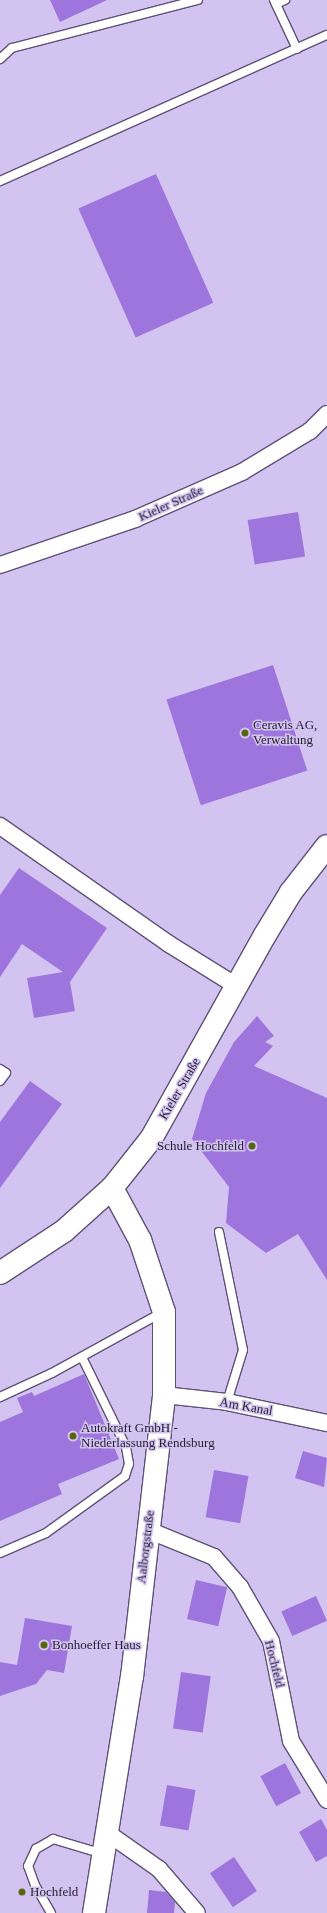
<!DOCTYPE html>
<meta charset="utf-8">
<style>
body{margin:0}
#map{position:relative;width:327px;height:1913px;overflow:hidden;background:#d3c3f1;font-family:"Times New Roman",serif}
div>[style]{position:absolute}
.building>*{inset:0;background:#9e75dc;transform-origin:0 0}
.roads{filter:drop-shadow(1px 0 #5f5178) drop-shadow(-1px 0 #5f5178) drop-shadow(0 1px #5f5178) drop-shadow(0 -1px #5f5178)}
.lane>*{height:8px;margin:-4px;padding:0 4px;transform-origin:4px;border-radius:4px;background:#fff}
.street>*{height:16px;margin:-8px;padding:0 8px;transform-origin:8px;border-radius:8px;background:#fff}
.secondary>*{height:22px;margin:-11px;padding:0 11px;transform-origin:11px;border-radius:11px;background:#fff}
.dots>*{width:11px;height:11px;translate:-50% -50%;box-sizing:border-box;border:2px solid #d3c3f1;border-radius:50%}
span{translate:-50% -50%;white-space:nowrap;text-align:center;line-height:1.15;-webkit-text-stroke:3px #d3c3f1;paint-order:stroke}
.street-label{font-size:13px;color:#272132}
.poi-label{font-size:13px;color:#272132}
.left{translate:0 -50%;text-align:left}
.right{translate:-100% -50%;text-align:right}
</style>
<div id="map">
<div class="building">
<div style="clip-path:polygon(50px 0,107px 0,60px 22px)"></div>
<div style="left:156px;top:174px;width:141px;height:85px;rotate:66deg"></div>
<div style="left:298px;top:512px;width:45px;height:51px;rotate:81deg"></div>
<div style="left:273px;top:665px;width:111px;height:112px;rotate:72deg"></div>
<div style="clip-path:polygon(19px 868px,107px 928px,70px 982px,75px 1011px,34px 1018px,27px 978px,63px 972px,22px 944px,0 977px,0 895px)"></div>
<div style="clip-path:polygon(257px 1016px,274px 1036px,265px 1042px,273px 1046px,254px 1066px,327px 1098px,327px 1280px,298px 1234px,266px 1253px,226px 1223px,229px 1187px,192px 1139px,206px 1093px,234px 1042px)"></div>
<div style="clip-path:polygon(30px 1081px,62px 1104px,0 1188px,0 1122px)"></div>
<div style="clip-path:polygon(84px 1374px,119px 1459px,58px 1484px,62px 1494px,0 1521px,0 1422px,23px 1412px,17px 1398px,32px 1392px,34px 1396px)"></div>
<div style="clip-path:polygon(303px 1451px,327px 1458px,324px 1487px,295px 1478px)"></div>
<div style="left:214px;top:1470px;width:35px;height:48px;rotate:10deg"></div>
<div style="left:196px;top:1580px;width:32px;height:40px;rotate:13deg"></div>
<div style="left:316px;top:1596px;width:27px;height:38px;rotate:66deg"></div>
<div style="clip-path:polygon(25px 1618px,72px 1626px,64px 1673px,47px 1670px,36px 1684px,0 1696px,0 1662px,17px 1665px)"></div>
<div style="left:181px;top:1672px;width:30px;height:57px;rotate:8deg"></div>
<div style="left:285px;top:1763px;width:34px;height:28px;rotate:62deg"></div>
<div style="left:167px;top:1785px;width:29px;height:41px;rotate:10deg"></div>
<div style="clip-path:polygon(321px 1819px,327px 1830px,327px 1856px,316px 1862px,299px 1832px)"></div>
<div style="left:234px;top:1857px;width:41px;height:29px;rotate:56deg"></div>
<div style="clip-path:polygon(149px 1890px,166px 1892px,175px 1902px,174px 1913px,147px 1913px)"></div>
</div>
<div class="roads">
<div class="lane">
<div style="left:274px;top:0;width:54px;rotate:64.9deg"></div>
<div style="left:276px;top:4px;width:10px;rotate:-24deg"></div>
<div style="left:0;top:59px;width:16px;rotate:-43deg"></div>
<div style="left:12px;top:48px;width:192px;rotate:-14.5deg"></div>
<div style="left:0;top:181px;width:358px;rotate:-24.1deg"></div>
<div style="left:0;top:1069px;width:7px;rotate:34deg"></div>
<div style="left:6px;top:1073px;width:10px;rotate:127deg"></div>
<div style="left:219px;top:1232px;width:120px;rotate:78.5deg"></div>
<div style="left:243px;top:1350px;width:54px;rotate:107.1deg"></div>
<div style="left:0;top:1397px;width:57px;rotate:-24.8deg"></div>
<div style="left:52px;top:1373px;width:124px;rotate:-28.8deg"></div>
<div style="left:0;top:1553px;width:50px;rotate:-23.5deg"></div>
<div style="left:46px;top:1533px;width:97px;rotate:-35.8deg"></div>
<div style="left:125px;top:1476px;width:13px;rotate:-72deg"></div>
<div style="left:129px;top:1464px;width:17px;rotate:-100deg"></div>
<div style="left:126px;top:1447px;width:100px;rotate:-116.1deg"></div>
<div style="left:51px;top:1913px;width:32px;rotate:-120deg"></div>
<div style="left:35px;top:1885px;width:20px;rotate:-110deg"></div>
<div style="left:28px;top:1866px;width:19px;rotate:-65deg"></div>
<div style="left:36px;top:1849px;width:20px;rotate:-30deg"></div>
<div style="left:53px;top:1839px;width:52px;rotate:16.7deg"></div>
</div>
<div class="street">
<div style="left:0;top:565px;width:143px;rotate:-18.8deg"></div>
<div style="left:135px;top:519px;width:117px;rotate:-23.7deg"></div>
<div style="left:242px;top:472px;width:79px;rotate:-31.1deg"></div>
<div style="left:310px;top:431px;width:24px;rotate:-45deg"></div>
<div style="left:0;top:826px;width:206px;rotate:34.9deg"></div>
<div style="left:169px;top:944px;width:81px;rotate:31.9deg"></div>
<div style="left:164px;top:1395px;width:63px;rotate:6.3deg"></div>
<div style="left:227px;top:1402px;width:102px;rotate:11.9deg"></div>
<div style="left:148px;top:1530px;width:71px;rotate:22.2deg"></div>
<div style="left:214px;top:1557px;width:40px;rotate:49deg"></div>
<div style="left:240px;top:1587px;width:62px;rotate:60.1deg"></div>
<div style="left:271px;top:1641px;width:102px;rotate:78.7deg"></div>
<div style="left:291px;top:1741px;width:69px;rotate:58.6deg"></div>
<div style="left:109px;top:1834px;width:61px;rotate:35deg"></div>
<div style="left:159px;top:1869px;width:58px;rotate:49.2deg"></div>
</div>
<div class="secondary">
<div style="left:0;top:1273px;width:77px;rotate:-33.3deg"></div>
<div style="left:64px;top:1231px;width:64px;rotate:-41.9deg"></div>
<div style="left:112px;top:1188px;width:63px;rotate:-51.5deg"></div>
<div style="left:151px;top:1139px;width:234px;rotate:-60.8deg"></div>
<div style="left:265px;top:935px;width:50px;rotate:-58.8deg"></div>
<div style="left:291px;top:892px;width:58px;rotate:-52deg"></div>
<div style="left:94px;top:1913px;width:239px;rotate:-80.9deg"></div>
<div style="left:132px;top:1677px;width:284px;rotate:-83.5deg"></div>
<div style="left:164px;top:1395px;width:83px;rotate:-90deg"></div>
<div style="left:164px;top:1312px;width:76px;rotate:-108.4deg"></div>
<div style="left:140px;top:1240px;width:59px;rotate:-118.3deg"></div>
</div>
</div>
<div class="dots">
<div style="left:245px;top:733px;background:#566710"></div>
<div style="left:252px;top:1146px;background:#566710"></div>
<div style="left:73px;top:1436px;background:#566710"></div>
<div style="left:44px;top:1645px;background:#566710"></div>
<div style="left:22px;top:1892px;background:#566710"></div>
</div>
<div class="street-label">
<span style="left:171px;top:504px;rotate:-24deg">Kieler Straße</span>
<span style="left:180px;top:1089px;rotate:-60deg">Kieler Straße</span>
<span style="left:246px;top:1407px;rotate:10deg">Am Kanal</span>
<span style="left:146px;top:1547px;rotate:-83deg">Aalborgstraße</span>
<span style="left:274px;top:1664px;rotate:76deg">Hochfeld</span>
</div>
<div class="poi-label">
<span class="left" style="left:253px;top:733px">Ceravis AG,<br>Verwaltung</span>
<span class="right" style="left:244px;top:1146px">Schule Hochfeld</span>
<span class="left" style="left:81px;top:1436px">Autokraft GmbH -<br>Niederlassung Rendsburg</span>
<span class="left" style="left:52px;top:1645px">Bonhoeffer Haus</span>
<span class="left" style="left:30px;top:1892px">Hochfeld</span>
</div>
</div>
